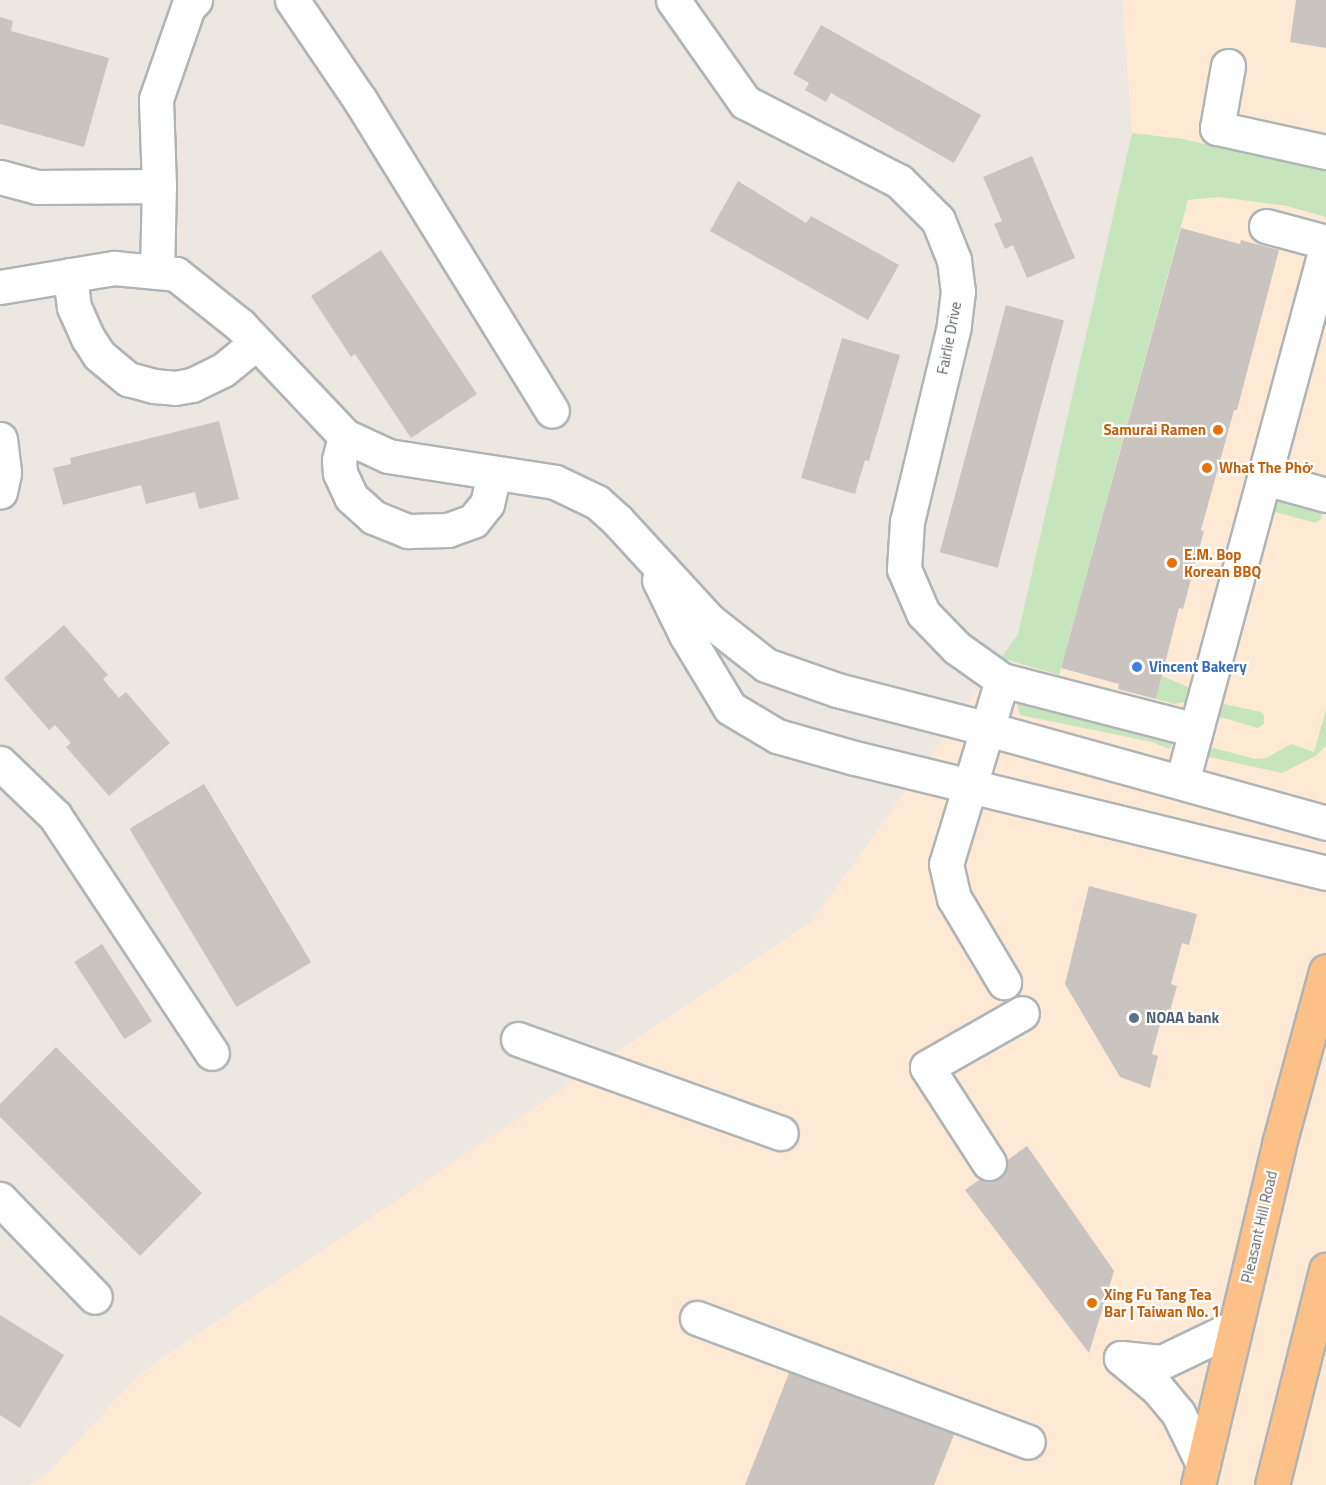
<!DOCTYPE html>
<meta charset="utf-8">
<style>
body{margin:0}
#map{position:relative;width:1326px;height:1485px;overflow:hidden;background:#ede7e1;font-family:"Titillium Web",sans-serif}
div>[style]{position:absolute}
.commercial>*{inset:0;background:#fee9d5}
.green>*{inset:0;background:#c7e5bd}
.building>*{inset:0;background:#c9c4c0;transform-origin:0 0}
.roads{filter:drop-shadow(2px 0 #afb4b7) drop-shadow(-2px 0 #afb4b7) drop-shadow(0 2px #afb4b7) drop-shadow(0 -2px #afb4b7)}
.minor>*{height:33px;margin:-16.5px;padding:0 16.5px;transform-origin:16.5px;border-radius:16.5px;background:#fff}
.highway>*{height:33px;margin:-16.5px;padding:0 16.5px;transform-origin:16.5px;border-radius:16.5px;background:#fdc188}
.dots>*{width:16px;height:16px;translate:-50% -50%;box-sizing:border-box;border:3px solid #fff;border-radius:50%}
span{translate:-50% -50%;white-space:nowrap;text-align:center;line-height:1.15;-webkit-text-stroke:4.5px #fff;paint-order:stroke}
.street-label{font-size:15px;color:#595f62}
.food-label{font-size:15px;color:#c56008;font-weight:700}
.right{translate:-100% -50%;text-align:right}
.left{translate:0 -50%;text-align:left}
.shop-label{font-size:15px;color:#366cbe;font-weight:700}
.service-label{font-size:15px;color:#4e5e75;font-weight:700}
</style>
<div id="map">
<div class="commercial">
<div style="clip-path:polygon(1122px 0,1326px 0,1326px 1485px,28px 1485px,51px 1470px,140px 1373px,813px 920px,1018px 634px,1132px 133px)"></div>
</div>
<div class="green">
<div style="clip-path:polygon(1132px 133px,1182px 139px,1326px 171px,1326px 217px,1287px 206px,1219px 197px,1188px 200px,1059px 675px,1001px 658px,1018px 634px)"></div>
<div style="clip-path:polygon(1278px 498px,1320px 510px,1322px 518px,1316px 523px,1275px 512px,1272px 509px,1274px 500px)"></div>
<div style="clip-path:polygon(1162px 676px,1188px 687px,1190px 692px,1185px 702px,1174px 704px,1156px 699px)"></div>
<div style="clip-path:polygon(1019px 701px,1172px 739px,1173px 743px,1169px 749px,1152px 742px,1020px 715px,1017px 704px)"></div>
<div style="clip-path:polygon(1220px 703px,1261px 712px,1264px 715px,1264px 724px,1258px 728px,1220px 717px,1217px 713px)"></div>
<div style="clip-path:polygon(1326px 710px,1326px 745px,1317px 755px,1282px 773px,1205px 756px,1209px 749px,1214px 748px,1255px 759px,1266px 758px,1291px 744px,1314px 752px)"></div>
</div>
<div class="building">
<div style="clip-path:polygon(1296px 0,1326px 0,1326px 48px,1290px 42px)"></div>
<div style="clip-path:polygon(0 17px,13px 21px,11px 31px,109px 58px,84px 147px,0 124px)"></div>
<div style="clip-path:polygon(821px 25px,981px 115px,954px 163px,831px 93px,826px 102px,805px 90px,809px 83px,793px 74px)"></div>
<div style="clip-path:polygon(1032px 156px,1075px 258px,1027px 278px,1013px 245px,1005px 249px,994px 224px,1002px 221px,983px 177px)"></div>
<div style="clip-path:polygon(738px 181px,806px 223px,811px 216px,899px 265px,868px 320px,710px 231px)"></div>
<div style="clip-path:polygon(1181px 228px,1240px 244px,1241px 240px,1279px 250px,1237px 410px,1234px 410px,1201px 530px,1204px 531px,1183px 609px,1179px 608px,1156px 699px,1118px 689px,1119px 684px,1061px 668px)"></div>
<div style="clip-path:polygon(381px 250px,477px 394px,411px 438px,355px 354px,351px 357px,311px 296px)"></div>
<div style="left:1006px;top:305px;width:60px;height:256px;rotate:15deg"></div>
<div style="clip-path:polygon(842px 338px,900px 355px,869px 461px,865px 460px,855px 494px,801px 478px)"></div>
<div style="clip-path:polygon(219px 421px,239px 499px,199px 509px,195px 492px,146px 504px,141px 485px,63px 505px,53px 468px,71px 464px,70px 458px)"></div>
<div style="clip-path:polygon(64px 625px,108px 675px,103px 679px,119px 698px,126px 692px,170px 743px,109px 796px,66px 747px,71px 743px,55px 725px,49px 730px,4px 678px)"></div>
<div style="left:204px;top:784px;width:208px;height:87px;rotate:59deg"></div>
<div style="clip-path:polygon(1089px 886px,1197px 914px,1189px 945px,1182px 943px,1171px 984px,1177px 986px,1169px 1014px,1163px 1013px,1152px 1054px,1158px 1056px,1150px 1088px,1120px 1077px,1065px 984px)"></div>
<div style="left:102px;top:944px;width:92px;height:33px;rotate:57deg"></div>
<div style="clip-path:polygon(56px 1047px,202px 1193px,140px 1256px,0 1117px,0 1104px)"></div>
<div style="clip-path:polygon(1027px 1146px,1114px 1271px,1089px 1353px,965px 1190px)"></div>
<div style="clip-path:polygon(0 1315px,64px 1355px,20px 1428px,0 1415px)"></div>
<div style="clip-path:polygon(791px 1368px,955px 1432px,934px 1485px,745px 1485px)"></div>
</div>
<div class="roads">
<div class="minor">
<div style="left:292px;top:0;width:121px;rotate:55.8deg"></div>
<div style="left:360px;top:100px;width:365px;rotate:58.3deg"></div>
<div style="left:673px;top:0;width:125px;rotate:54.8deg"></div>
<div style="left:745px;top:102px;width:173px;rotate:27.2deg"></div>
<div style="left:899px;top:181px;width:55px;rotate:45deg"></div>
<div style="left:938px;top:220px;width:43px;rotate:68.2deg"></div>
<div style="left:954px;top:260px;width:31px;rotate:83deg"></div>
<div style="left:958px;top:291px;width:35px;rotate:97deg"></div>
<div style="left:954px;top:326px;width:202px;rotate:103.5deg"></div>
<div style="left:907px;top:522px;width:47px;rotate:93.7deg"></div>
<div style="left:904px;top:569px;width:48px;rotate:66.6deg"></div>
<div style="left:923px;top:613px;width:49px;rotate:45.8deg"></div>
<div style="left:957px;top:648px;width:55px;rotate:35.4deg"></div>
<div style="left:1002px;top:680px;width:192px;rotate:106.9deg"></div>
<div style="left:946px;top:864px;width:35px;rotate:77deg"></div>
<div style="left:954px;top:898px;width:98px;rotate:59.2deg"></div>
<div style="left:1228px;top:66px;width:63px;rotate:100.1deg"></div>
<div style="left:1217px;top:128px;width:112px;rotate:12.4deg"></div>
<div style="left:0;top:177px;width:38px;rotate:15deg"></div>
<div style="left:37px;top:187px;width:122px;rotate:-0.5deg"></div>
<div style="left:1266px;top:226px;width:62px;rotate:14.9deg"></div>
<div style="left:157px;top:272px;width:86px;rotate:-88.7deg"></div>
<div style="left:159px;top:186px;width:87px;rotate:-92deg"></div>
<div style="left:156px;top:99px;width:97px;rotate:-70.8deg"></div>
<div style="left:188px;top:7px;width:10px;rotate:-45deg"></div>
<div style="left:70px;top:275px;width:32px;rotate:83deg"></div>
<div style="left:74px;top:307px;width:34px;rotate:66deg"></div>
<div style="left:88px;top:338px;width:20px;rotate:57deg"></div>
<div style="left:99px;top:355px;width:38px;rotate:40deg"></div>
<div style="left:128px;top:379px;width:27px;rotate:15deg"></div>
<div style="left:154px;top:386px;width:21px;rotate:5deg"></div>
<div style="left:175px;top:388px;width:17px;rotate:-10deg"></div>
<div style="left:192px;top:385px;width:34px;rotate:-26deg"></div>
<div style="left:223px;top:370px;width:43px;rotate:-39.3deg"></div>
<div style="left:0;top:287px;width:116px;rotate:-9.5deg"></div>
<div style="left:114px;top:268px;width:62px;rotate:5.5deg"></div>
<div style="left:176px;top:274px;width:82px;rotate:38.6deg"></div>
<div style="left:240px;top:325px;width:153px;rotate:46.6deg"></div>
<div style="left:345px;top:436px;width:47px;rotate:24.9deg"></div>
<div style="left:388px;top:456px;width:169px;rotate:8.8deg"></div>
<div style="left:555px;top:482px;width:47px;rotate:25.5deg"></div>
<div style="left:597px;top:502px;width:27px;rotate:42deg"></div>
<div style="left:617px;top:520px;width:137px;rotate:47.4deg"></div>
<div style="left:710px;top:621px;width:71px;rotate:38.2deg"></div>
<div style="left:766px;top:665px;width:75px;rotate:19.4deg"></div>
<div style="left:837px;top:690px;width:156px;rotate:14.5deg"></div>
<div style="left:988px;top:729px;width:351px;rotate:15.5deg"></div>
<div style="left:345px;top:436px;width:25px;rotate:104deg"></div>
<div style="left:339px;top:460px;width:13px;rotate:86deg"></div>
<div style="left:340px;top:473px;width:26px;rotate:65deg"></div>
<div style="left:351px;top:497px;width:30px;rotate:42deg"></div>
<div style="left:373px;top:517px;width:38px;rotate:22deg"></div>
<div style="left:408px;top:531px;width:40px;rotate:-1.4deg"></div>
<div style="left:448px;top:530px;width:27px;rotate:-20deg"></div>
<div style="left:473px;top:521px;width:22px;rotate:-51deg"></div>
<div style="left:487px;top:504px;width:32px;rotate:-77deg"></div>
<div style="left:0;top:439px;width:34px;rotate:83deg"></div>
<div style="left:4px;top:473px;width:19px;rotate:102deg"></div>
<div style="left:1265px;top:478px;width:63px;rotate:15.6deg"></div>
<div style="left:659px;top:580px;width:61px;rotate:63.9deg"></div>
<div style="left:686px;top:635px;width:85px;rotate:58.9deg"></div>
<div style="left:730px;top:708px;width:55px;rotate:30.8deg"></div>
<div style="left:777px;top:736px;width:81px;rotate:15.8deg"></div>
<div style="left:855px;top:758px;width:485px;rotate:13.7deg"></div>
<div style="left:1002px;top:680px;width:199px;rotate:14.5deg"></div>
<div style="left:0;top:763px;width:76px;rotate:43.9deg"></div>
<div style="left:55px;top:816px;width:284px;rotate:56.5deg"></div>
<div style="left:1182px;top:782px;width:553px;rotate:-74.91deg"></div>
<div style="left:518px;top:1039px;width:279px;rotate:19.7deg"></div>
<div style="left:989px;top:1163px;width:114px;rotate:-122.9deg"></div>
<div style="left:927px;top:1067px;width:109px;rotate:-29.6deg"></div>
<div style="left:0;top:1199px;width:136px;rotate:45.9deg"></div>
<div style="left:697px;top:1318px;width:353px;rotate:20.5deg"></div>
<div style="left:1203px;top:1464px;width:57px;rotate:-116.1deg"></div>
<div style="left:1178px;top:1413px;width:33px;rotate:-130deg"></div>
<div style="left:1157px;top:1388px;width:47px;rotate:-140.2deg"></div>
<div style="left:1121px;top:1358px;width:41px;rotate:5.6deg"></div>
<div style="left:1162px;top:1362px;width:81px;rotate:-25.6deg"></div>
</div>
<div class="highway">
<div style="left:1198px;top:1485px;width:350px;rotate:-76.6deg"></div>
<div style="left:1279px;top:1144px;width:179px;rotate:-74.8deg"></div>
<div style="left:1272px;top:1485px;width:222px;rotate:-75.9deg"></div>
</div>
</div>
<div class="dots">
<div style="left:1218px;top:430px;background:#e8710a"></div>
<div style="left:1207px;top:468px;background:#e8710a"></div>
<div style="left:1172px;top:563px;background:#e8710a"></div>
<div style="left:1137px;top:667px;background:#3f7fe0"></div>
<div style="left:1134px;top:1018px;background:#5c6f8a"></div>
<div style="left:1092px;top:1303px;background:#e8710a"></div>
</div>
<div class="street-label">
<span style="left:949px;top:338px;rotate:-79deg">Fairlie Drive</span>
<span style="left:1259px;top:1227px;rotate:-77deg">Pleasant Hill Road</span>
</div>
<div class="food-label">
<span class="right" style="left:1206px;top:430px">Samurai Ramen</span>
<span class="left" style="left:1219px;top:468px">What The Phở</span>
<span class="left" style="left:1184px;top:563px">E.M. Bop<br>Korean BBQ</span>
<span class="left" style="left:1104px;top:1303px">Xing Fu Tang Tea<br>Bar | Taiwan No. 1</span>
</div>
<div class="shop-label">
<span class="left" style="left:1149px;top:667px">Vincent Bakery</span>
</div>
<div class="service-label">
<span class="left" style="left:1146px;top:1018px">NOAA bank</span>
</div>
</div>
